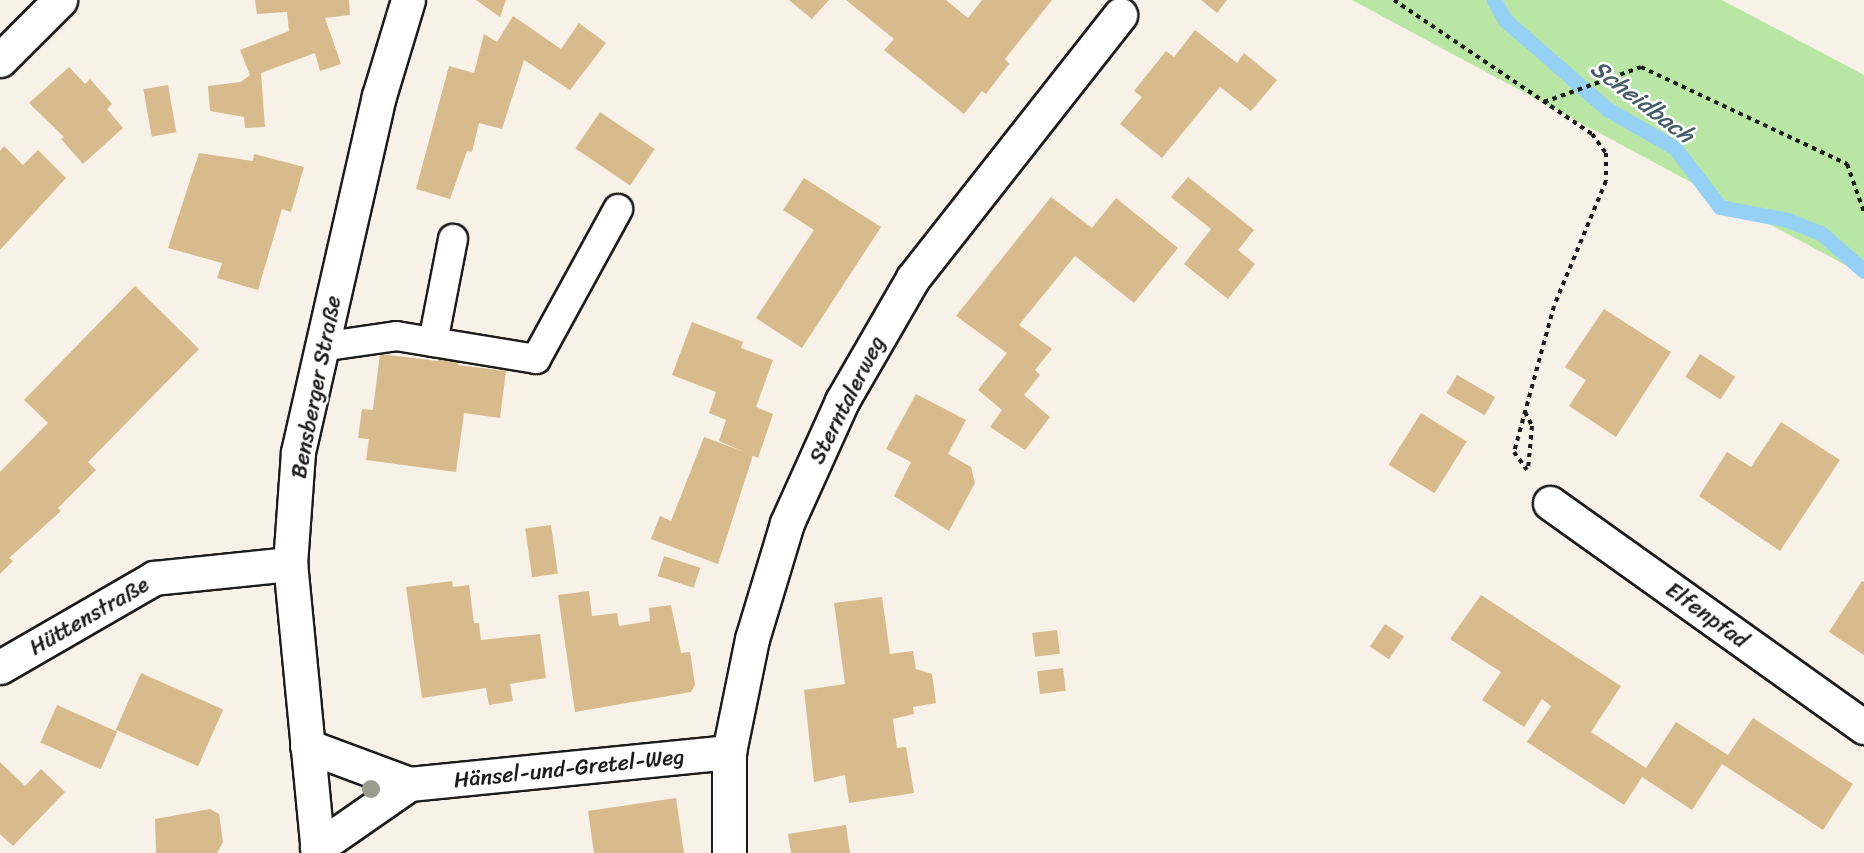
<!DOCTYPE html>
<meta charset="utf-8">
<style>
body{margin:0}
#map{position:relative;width:1864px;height:853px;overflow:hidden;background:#f7f1e8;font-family:Sriracha,sans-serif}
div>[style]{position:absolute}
.green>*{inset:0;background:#b9e6a4}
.stream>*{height:15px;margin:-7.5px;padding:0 7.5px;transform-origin:7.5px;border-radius:7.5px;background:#95d0f5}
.building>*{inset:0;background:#d7bb8c;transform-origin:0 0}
.path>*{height:4px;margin-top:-2px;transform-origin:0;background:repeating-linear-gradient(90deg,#1c1c1c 0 4.5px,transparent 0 9px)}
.roads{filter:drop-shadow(2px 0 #1c1c1c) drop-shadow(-2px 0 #1c1c1c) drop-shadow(0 2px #1c1c1c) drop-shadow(0 -2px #1c1c1c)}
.service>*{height:28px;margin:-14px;padding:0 14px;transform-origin:14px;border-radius:14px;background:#fff}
.minor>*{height:33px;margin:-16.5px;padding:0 16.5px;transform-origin:16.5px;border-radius:16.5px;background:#fff}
.secondary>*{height:33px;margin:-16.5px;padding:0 16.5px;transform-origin:16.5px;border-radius:16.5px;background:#fff}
.trees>*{width:18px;height:18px;margin:-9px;border-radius:50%;background:#989d8e}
span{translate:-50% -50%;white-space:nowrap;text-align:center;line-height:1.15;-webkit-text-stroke:5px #fff;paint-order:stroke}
.street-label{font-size:22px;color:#1c1c1c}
.water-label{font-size:24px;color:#465b68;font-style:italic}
</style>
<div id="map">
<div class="green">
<div style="clip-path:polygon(1352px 0,1722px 0,1864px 75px,1864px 275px)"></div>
</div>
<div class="stream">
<div style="left:1494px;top:0;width:23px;rotate:61deg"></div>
<div style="left:1505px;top:20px;width:135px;rotate:41.1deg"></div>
<div style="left:1607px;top:109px;width:78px;rotate:29.8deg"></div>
<div style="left:1675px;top:148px;width:74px;rotate:52.7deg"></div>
<div style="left:1720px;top:207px;width:69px;rotate:10.8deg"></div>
<div style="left:1788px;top:220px;width:35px;rotate:22deg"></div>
<div style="left:1821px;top:233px;width:57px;rotate:41.5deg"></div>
</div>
<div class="building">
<div style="clip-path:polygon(255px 0,349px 0,350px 15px,325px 18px,341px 64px,320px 71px,315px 53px,261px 73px,265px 127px,245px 128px,244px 117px,210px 111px,208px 86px,241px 82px,250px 75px,240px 50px,289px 31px,287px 12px,257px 14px)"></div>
<div style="clip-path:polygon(476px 0,506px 0,500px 17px)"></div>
<div style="clip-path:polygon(789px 0,829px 0,812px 19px)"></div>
<div style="clip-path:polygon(846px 0,946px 0,968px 18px,982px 0,1052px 0,1005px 59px,1009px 64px,986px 94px,982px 91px,964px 114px,884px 50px,894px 39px)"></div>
<div style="clip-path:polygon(1201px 0,1227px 0,1217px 13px)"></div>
<div style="clip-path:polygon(513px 16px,561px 49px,579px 23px,606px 43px,570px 90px,524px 60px,502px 129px,479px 123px,472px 152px,467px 151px,450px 199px,416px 189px,449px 66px,474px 73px,484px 34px,497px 42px)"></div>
<div style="clip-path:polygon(1195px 30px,1237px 63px,1244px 53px,1277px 80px,1251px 111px,1220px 87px,1162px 158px,1120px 124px,1142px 97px,1134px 91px,1166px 51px,1174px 57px)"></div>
<div style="clip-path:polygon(69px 67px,85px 84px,90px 79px,112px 104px,107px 109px,123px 128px,83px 164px,61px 139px,64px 137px,29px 103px)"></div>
<div style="left:168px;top:85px;width:48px;height:25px;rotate:80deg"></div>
<div style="left:600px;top:112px;width:66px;height:44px;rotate:34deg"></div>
<div style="clip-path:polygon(4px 146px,23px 165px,38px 150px,66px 178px,0 250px,0 151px)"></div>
<div style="clip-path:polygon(199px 153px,253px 161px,254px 154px,304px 167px,291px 212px,282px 209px,258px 290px,217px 278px,222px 263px,168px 248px)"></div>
<div style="clip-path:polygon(1188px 177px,1254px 230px,1238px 250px,1255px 264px,1228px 299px,1184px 264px,1211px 229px,1171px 197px)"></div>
<div style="clip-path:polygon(804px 178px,881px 227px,802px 348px,756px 318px,814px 230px,783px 210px)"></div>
<div style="clip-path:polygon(1051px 197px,1092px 228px,1116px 198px,1178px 248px,1134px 303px,1075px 256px,1019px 325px,1052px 349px,1035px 370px,1040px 375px,1024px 395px,1050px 417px,1025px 450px,990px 427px,1002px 410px,978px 390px,1007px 353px,956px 316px)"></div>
<div style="clip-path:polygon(135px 286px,199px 349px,88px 462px,96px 470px,58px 508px,61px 511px,9px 558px,13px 561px,0 574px,0 472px,48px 423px,24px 400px)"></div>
<div style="clip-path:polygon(1604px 309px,1671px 352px,1616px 437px,1569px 406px,1586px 380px,1565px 367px)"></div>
<div style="clip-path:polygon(692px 322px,743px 342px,741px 348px,773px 360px,756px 407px,773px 414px,758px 458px,719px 441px,726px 420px,709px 413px,716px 392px,672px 375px)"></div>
<div style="clip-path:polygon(438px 352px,460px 355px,458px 365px,506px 371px,500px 418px,464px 413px,456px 472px,366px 460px,369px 439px,358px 438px,362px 409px,373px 410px,380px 354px,438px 361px)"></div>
<div style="left:1700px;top:354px;width:42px;height:27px;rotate:33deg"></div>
<div style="left:1457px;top:375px;width:44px;height:21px;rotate:30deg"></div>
<div style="clip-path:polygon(916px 394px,966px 420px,948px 454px,971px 467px,975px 483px,949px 531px,894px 496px,911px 462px,886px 449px)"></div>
<div style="left:1421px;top:413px;width:54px;height:61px;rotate:32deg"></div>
<div style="clip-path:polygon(1781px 422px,1840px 460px,1780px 551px,1699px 496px,1727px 452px,1751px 467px)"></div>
<div style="clip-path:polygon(704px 437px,753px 455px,718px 564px,651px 539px,660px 516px,671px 521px)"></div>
<div style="left:551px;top:525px;width:49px;height:26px;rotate:82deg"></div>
<div style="left:664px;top:556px;width:38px;height:21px;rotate:18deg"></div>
<div style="clip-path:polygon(452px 581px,453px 587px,469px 585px,474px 623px,479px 623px,481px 640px,540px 634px,546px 678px,510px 684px,513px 701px,489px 705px,486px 688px,422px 698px,406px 587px)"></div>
<div style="clip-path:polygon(1862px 581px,1864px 582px,1864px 655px,1829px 632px)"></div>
<div style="clip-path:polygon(589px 591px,592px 616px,617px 613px,619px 626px,650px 621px,649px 608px,671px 605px,681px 653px,690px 652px,695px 685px,691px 692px,575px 712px,558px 595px)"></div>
<div style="clip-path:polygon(1481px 595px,1621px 686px,1591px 732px,1646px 768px,1676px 722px,1728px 755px,1753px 718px,1853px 784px,1823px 830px,1722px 764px,1692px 810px,1642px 777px,1624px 805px,1527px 742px,1551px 706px,1542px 699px,1524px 727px,1482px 700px,1501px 672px,1450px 639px)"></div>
<div style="clip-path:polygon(882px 597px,890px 654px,913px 651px,916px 669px,932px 674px,936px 703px,913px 707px,914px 714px,893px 719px,897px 748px,906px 747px,914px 793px,849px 803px,845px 775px,814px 782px,804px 690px,845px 684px,834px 603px)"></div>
<div style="left:1385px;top:624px;width:23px;height:27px;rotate:34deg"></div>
<div style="left:1057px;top:630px;width:24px;height:25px;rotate:83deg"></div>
<div style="left:1063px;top:668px;width:23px;height:26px;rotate:83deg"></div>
<div style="left:141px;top:673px;width:90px;height:62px;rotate:24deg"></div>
<div style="left:57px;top:705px;width:66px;height:41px;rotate:24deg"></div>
<div style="clip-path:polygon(0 762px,25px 786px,41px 769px,65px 792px,13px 846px,0 834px)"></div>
<div style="clip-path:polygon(676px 798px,684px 853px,594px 853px,588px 811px)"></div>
<div style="clip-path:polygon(210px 809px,219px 814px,223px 842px,217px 853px,156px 853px,155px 819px)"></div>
<div style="clip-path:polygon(846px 825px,850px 853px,791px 853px,788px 834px)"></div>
</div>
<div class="path">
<div style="left:1394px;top:0;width:239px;rotate:34.1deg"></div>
<div style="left:1592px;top:134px;width:24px;rotate:54deg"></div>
<div style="left:1606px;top:153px;width:28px;rotate:90deg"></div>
<div style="left:1606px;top:181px;width:135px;rotate:112.6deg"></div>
<div style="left:1554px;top:306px;width:151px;rotate:105.3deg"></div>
<div style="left:1514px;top:452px;width:22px;rotate:54deg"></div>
<div style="left:1544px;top:102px;width:103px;rotate:-19.8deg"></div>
<div style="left:1641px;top:67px;width:228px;rotate:25.2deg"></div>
<div style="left:1847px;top:164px;width:51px;rotate:70.5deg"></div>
<div style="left:1525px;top:412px;width:16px;rotate:63deg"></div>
<div style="left:1532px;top:426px;width:43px;rotate:95.3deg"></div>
</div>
<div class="roads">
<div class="service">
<div style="left:433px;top:342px;width:105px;rotate:-79deg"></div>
<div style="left:321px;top:347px;width:76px;rotate:-8.3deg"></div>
<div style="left:396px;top:336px;width:142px;rotate:9.3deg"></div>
<div style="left:536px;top:359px;width:171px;rotate:-61.3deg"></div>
</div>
<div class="minor">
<div style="left:0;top:60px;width:85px;rotate:-45deg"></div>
<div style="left:1550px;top:503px;width:386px;rotate:35.5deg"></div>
<div style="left:0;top:667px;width:178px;rotate:-30deg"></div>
<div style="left:154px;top:578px;width:137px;rotate:-5.9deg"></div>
<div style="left:307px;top:746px;width:109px;rotate:20.4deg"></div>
<div style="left:409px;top:784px;width:322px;rotate:-5.7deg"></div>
<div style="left:317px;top:848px;width:112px;rotate:-34.8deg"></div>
<div style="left:729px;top:853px;width:101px;rotate:-90deg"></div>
<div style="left:729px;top:752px;width:115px;rotate:-78.5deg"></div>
<div style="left:752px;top:639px;width:121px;rotate:-73.2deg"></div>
<div style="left:787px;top:523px;width:134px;rotate:-65.7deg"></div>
<div style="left:842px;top:401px;width:142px;rotate:-60deg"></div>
<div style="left:913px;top:278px;width:335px;rotate:-51.8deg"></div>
</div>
<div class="secondary">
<div style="left:318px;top:853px;width:290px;rotate:-95.5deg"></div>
<div style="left:290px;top:564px;width:112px;rotate:-85.9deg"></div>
<div style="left:298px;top:452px;width:365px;rotate:-77.2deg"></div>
<div style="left:379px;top:96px;width:100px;rotate:-73.2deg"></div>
</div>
</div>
<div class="trees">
<div style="left:371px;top:789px"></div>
</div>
<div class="street-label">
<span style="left:316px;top:387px;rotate:-79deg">Bensberger Straße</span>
<span style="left:847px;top:400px;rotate:-63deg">Sterntalerweg</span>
<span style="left:1707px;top:615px;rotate:36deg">Elfenpfad</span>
<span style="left:89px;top:616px;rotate:-30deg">Hüttenstraße</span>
<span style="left:569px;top:768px;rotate:-6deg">Hänsel-und-Gretel-Weg</span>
</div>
<div class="water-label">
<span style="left:1642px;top:102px;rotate:37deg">Scheidbach</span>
</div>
</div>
